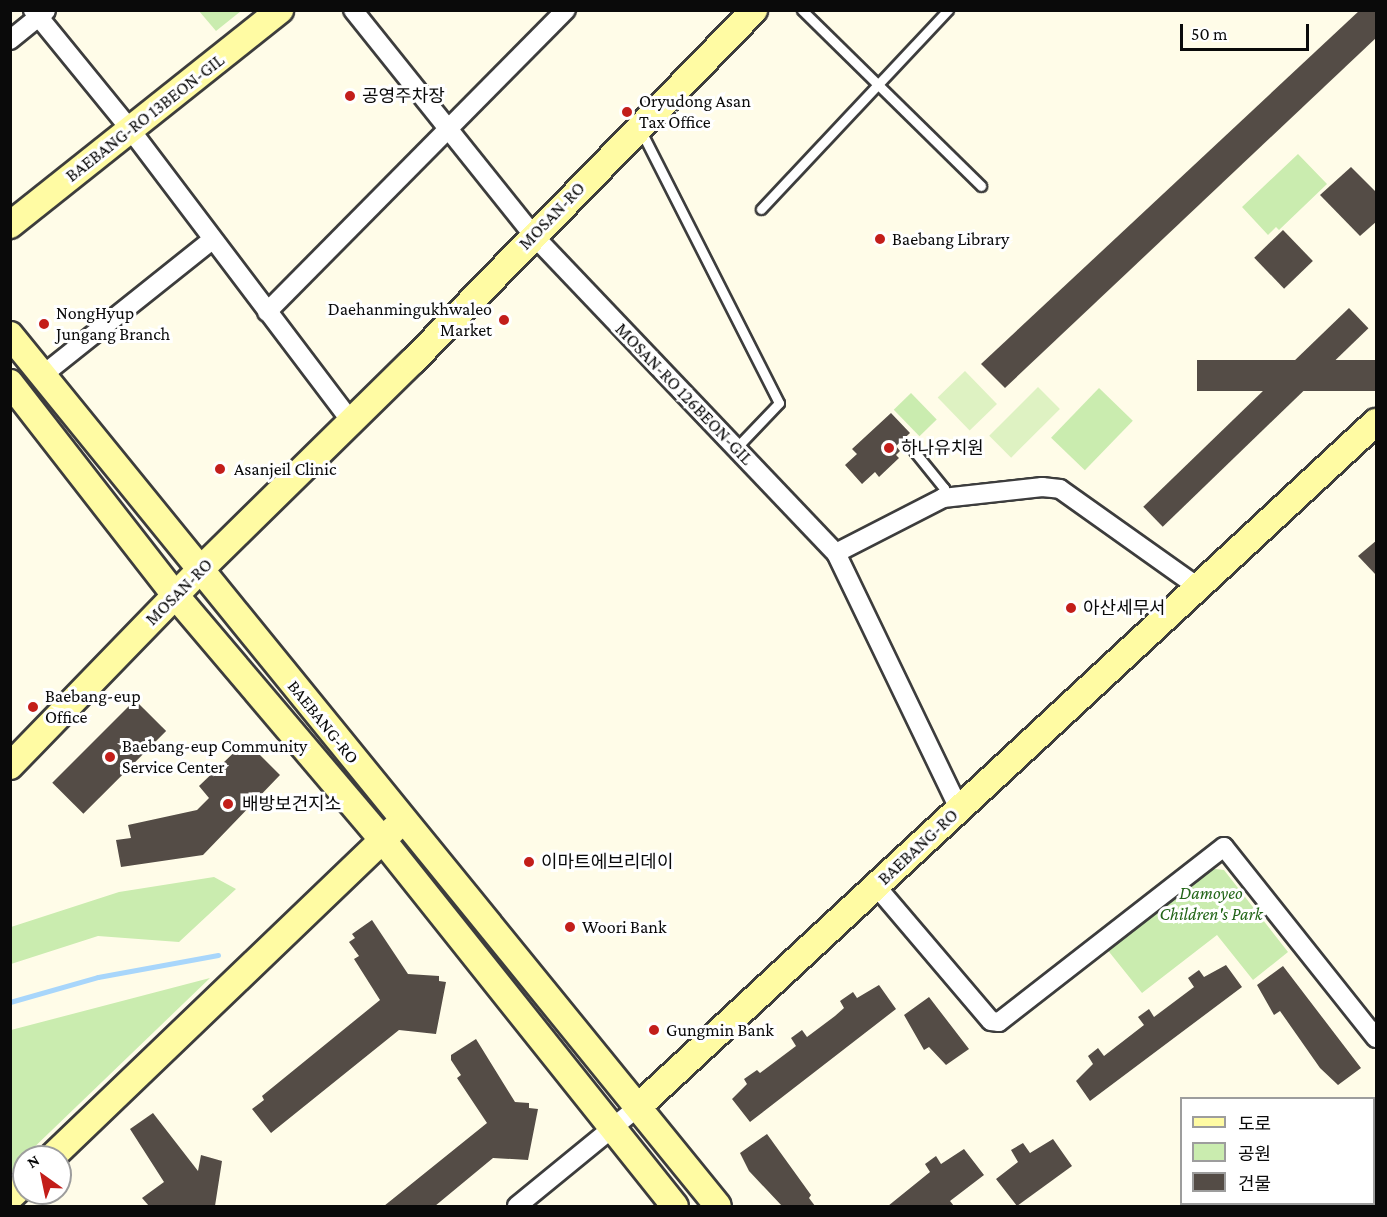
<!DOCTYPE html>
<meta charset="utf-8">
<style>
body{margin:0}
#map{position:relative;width:1387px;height:1217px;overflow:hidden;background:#fffce8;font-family:"Crimson Pro","Noto Sans KR",serif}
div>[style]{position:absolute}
.green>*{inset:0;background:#caecaf;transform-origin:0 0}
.pitch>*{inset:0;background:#def2c2;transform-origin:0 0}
.stream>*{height:5px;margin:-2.5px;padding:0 2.5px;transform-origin:2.5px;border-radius:2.5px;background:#a8d6fb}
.building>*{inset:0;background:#544c46;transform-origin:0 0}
.roads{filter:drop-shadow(2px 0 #3d3d3d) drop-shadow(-2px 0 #3d3d3d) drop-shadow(0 2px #3d3d3d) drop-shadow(0 -2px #3d3d3d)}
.lane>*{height:9px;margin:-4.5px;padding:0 4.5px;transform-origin:4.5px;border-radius:4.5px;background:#fff}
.street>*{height:18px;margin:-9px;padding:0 9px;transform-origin:9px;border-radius:9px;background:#fff}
.secondary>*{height:26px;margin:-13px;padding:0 13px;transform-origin:13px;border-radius:13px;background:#fffba3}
.dots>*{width:16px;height:16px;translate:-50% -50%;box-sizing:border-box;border:3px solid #fff;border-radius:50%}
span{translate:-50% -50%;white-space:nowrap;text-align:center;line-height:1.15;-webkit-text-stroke:6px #fff;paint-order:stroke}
.poi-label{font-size:18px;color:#0a0a0a}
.left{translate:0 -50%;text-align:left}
.right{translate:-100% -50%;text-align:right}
.street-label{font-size:18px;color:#0a0a0a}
.park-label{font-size:18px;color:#226517;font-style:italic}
.frame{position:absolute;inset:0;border:12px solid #0a0a0a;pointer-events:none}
.legend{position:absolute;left:1180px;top:1097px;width:195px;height:108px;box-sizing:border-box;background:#fff;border:2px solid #9d9d9d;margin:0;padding:8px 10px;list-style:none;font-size:18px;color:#0a0a0a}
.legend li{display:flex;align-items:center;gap:12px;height:30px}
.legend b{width:30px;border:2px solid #9d9d9d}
.north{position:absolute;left:12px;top:1145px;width:60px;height:60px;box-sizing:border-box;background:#fff;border:2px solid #9d9d9d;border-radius:50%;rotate:327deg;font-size:16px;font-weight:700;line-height:24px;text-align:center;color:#0a0a0a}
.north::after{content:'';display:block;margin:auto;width:21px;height:27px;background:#c31e1a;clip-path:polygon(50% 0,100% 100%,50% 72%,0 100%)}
.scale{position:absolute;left:1180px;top:24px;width:129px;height:27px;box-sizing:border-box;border:3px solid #0a0a0a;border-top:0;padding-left:8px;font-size:18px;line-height:21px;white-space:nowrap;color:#0a0a0a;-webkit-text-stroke:4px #fff;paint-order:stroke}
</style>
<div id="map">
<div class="green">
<div style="clip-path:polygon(199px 11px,241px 11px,216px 31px)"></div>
<div style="clip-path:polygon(1298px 154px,1327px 184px,1279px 230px,1276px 227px,1268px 235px,1242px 207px)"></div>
<div style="left:1099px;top:388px;width:47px;height:69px;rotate:44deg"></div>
<div style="left:911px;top:393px;width:37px;height:24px;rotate:46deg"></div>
<div style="clip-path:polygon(1207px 868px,1224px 870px,1288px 952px,1253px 980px,1217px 935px,1142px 993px,1106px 948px)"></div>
<div style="clip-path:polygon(214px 877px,236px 889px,179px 942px,98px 936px,11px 964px,11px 927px,119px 892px)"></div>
<div style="clip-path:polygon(210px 978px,24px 1157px,11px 1174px,11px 1030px)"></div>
</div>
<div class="pitch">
<div style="left:965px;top:371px;width:46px;height:38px;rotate:46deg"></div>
<div style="left:1038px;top:387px;width:31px;height:69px;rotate:45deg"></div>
</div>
<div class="stream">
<div style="left:10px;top:1002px;width:91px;rotate:-15.9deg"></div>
<div style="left:98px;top:977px;width:122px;rotate:-10.4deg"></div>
</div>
<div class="building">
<div style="clip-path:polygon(1360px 10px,1377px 10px,1377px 37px,1005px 388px,981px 364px)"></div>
<div style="clip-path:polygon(1351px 167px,1377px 193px,1377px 221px,1360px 236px,1320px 195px)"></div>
<div style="left:1283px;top:230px;width:43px;height:40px;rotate:46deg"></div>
<div style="left:1349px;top:308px;width:28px;height:286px;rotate:46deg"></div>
<div style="left:1377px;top:360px;width:31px;height:180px;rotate:90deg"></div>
<div style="clip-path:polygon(891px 413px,910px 433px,896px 446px,900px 451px,896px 455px,899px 458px,879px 477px,875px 472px,862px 484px,845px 465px,857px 454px,852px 449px)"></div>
<div style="clip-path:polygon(1377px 540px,1377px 576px,1358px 556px)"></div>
<div style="left:135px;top:700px;width:44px;height:117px;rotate:45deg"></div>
<div style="clip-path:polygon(246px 741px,280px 775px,203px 855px,121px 867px,116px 840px,131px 838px,128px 825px,197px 810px,209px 798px,199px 786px)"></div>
<div style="clip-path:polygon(372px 920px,408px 974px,439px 976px,439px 981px,446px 982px,436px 1034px,399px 1030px,271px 1133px,252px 1109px,264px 1100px,262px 1096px,380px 1000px,354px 959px,359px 956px,349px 942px,355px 938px,352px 934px)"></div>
<div style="clip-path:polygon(1226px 965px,1242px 987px,1090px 1101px,1076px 1081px,1093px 1064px,1088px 1056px,1098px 1048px,1104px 1056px,1144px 1025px,1138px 1017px,1149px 1009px,1154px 1017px,1194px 987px,1188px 978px,1199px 970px,1204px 977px)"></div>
<div style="clip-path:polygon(1283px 966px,1361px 1068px,1338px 1085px,1320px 1068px,1280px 1011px,1274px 1015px,1257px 985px)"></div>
<div style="clip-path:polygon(879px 985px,896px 1009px,750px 1122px,732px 1099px,747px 1084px,744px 1079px,757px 1070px,760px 1073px,796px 1046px,791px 1038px,802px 1030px,807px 1037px,835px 1016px,844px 1008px,840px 1001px,853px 992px,857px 998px)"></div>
<div style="clip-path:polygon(929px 997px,969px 1049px,946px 1065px,929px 1047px,924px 1050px,904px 1015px)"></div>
<div style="clip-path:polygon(476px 1039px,515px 1102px,529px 1103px,529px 1108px,538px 1109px,528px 1160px,493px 1158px,435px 1206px,384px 1206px,487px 1123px,457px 1078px,461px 1075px,451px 1060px,451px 1055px)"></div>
<div style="clip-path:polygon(153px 1113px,198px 1171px,201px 1155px,222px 1161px,215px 1206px,149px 1206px,142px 1198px,164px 1182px,130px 1129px)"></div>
<div style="clip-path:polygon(767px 1134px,811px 1195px,809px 1198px,815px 1206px,782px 1206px,749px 1171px,740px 1153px)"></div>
<div style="clip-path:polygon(1053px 1139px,1072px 1166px,1017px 1206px,996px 1179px,1018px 1162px,1011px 1150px,1023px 1143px,1030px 1153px)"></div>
<div style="clip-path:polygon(964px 1149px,984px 1175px,950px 1201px,954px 1206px,888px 1206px,930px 1172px,925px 1164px,936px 1156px,941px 1164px)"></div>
</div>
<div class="roads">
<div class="lane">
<div style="left:802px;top:10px;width:251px;rotate:44.5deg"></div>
<div style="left:640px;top:129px;width:307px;rotate:63.1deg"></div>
<div style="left:779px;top:403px;width:62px;rotate:133.7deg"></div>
<div style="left:761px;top:209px;width:273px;rotate:-46.8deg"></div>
<div style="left:914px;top:451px;width:48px;rotate:51deg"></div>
<div style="left:944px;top:488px;width:10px;rotate:96deg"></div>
</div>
<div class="street">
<div style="left:33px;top:10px;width:154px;rotate:50.8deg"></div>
<div style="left:130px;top:129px;width:368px;rotate:52.9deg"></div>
<div style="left:353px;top:10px;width:288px;rotate:51.3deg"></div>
<div style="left:533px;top:235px;width:439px;rotate:46.4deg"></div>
<div style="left:836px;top:553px;width:284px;rotate:64.3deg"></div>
<div style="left:10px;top:40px;width:46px;rotate:-38.9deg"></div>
<div style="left:267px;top:312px;width:425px;rotate:-45.3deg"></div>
<div style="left:44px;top:374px;width:215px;rotate:-38.6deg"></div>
<div style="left:836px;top:553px;width:120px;rotate:-27.2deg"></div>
<div style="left:943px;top:498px;width:100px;rotate:-6.3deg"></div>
<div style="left:1042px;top:487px;width:18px;rotate:6deg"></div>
<div style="left:1060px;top:489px;width:169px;rotate:35.4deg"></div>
<div style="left:876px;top:886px;width:177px;rotate:49.6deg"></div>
<div style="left:991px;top:1021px;width:8px;rotate:7deg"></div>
<div style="left:999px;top:1022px;width:285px;rotate:-37.9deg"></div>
<div style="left:1224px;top:847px;width:244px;rotate:51.5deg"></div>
<div style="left:517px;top:1206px;width:156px;rotate:-39.3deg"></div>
</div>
<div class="secondary">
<div style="left:10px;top:225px;width:345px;rotate:-38.5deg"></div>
<div style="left:10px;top:335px;width:1122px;rotate:50.89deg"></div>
<div style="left:10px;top:383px;width:269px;rotate:52.1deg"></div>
<div style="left:175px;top:595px;width:319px;rotate:49.7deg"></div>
<div style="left:381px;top:838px;width:471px;rotate:51.4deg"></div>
<div style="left:10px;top:766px;width:273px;rotate:-45.9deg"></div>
<div style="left:200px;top:570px;width:298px;rotate:-44.5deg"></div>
<div style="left:413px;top:361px;width:489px;rotate:-45.8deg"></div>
<div style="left:638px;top:1107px;width:1007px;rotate:-42.87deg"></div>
<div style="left:52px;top:1157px;width:474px;rotate:-43.8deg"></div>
<div style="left:10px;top:1197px;width:19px;rotate:-43deg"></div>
</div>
</div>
<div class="dots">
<div style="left:350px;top:96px;background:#c31e1a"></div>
<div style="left:627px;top:112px;background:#c31e1a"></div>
<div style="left:880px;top:239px;background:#c31e1a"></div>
<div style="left:504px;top:320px;background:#c31e1a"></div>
<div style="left:44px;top:324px;background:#c31e1a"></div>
<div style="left:889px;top:448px;background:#c31e1a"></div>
<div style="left:220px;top:469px;background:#c31e1a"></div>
<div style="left:1071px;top:608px;background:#c31e1a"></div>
<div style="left:33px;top:707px;background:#c31e1a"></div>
<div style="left:110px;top:757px;background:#c31e1a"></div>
<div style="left:228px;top:804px;background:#c31e1a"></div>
<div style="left:529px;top:862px;background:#c31e1a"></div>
<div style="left:570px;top:927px;background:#c31e1a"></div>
<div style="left:654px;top:1030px;background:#c31e1a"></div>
</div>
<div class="poi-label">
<span class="left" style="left:362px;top:96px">공영주차장</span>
<span class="left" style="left:639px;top:112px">Oryudong Asan<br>Tax Office</span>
<span class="left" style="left:892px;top:239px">Baebang Library</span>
<span class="right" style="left:492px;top:320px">Daehanmingukhwaleo<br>Market</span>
<span class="left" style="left:56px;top:324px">NongHyup<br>Jungang Branch</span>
<span class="left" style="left:901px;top:448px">하나유치원</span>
<span class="left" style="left:234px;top:469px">Asanjeil Clinic</span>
<span class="left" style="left:1083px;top:608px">아산세무서</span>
<span class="left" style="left:45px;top:707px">Baebang-eup<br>Office</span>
<span class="left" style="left:122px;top:757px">Baebang-eup Community<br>Service Center</span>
<span class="left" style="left:242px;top:804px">배방보건지소</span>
<span class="left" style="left:541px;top:862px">이마트에브리데이</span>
<span class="left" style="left:582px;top:927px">Woori Bank</span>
<span class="left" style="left:666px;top:1030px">Gungmin Bank</span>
</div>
<div class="street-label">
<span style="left:145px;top:118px;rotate:-38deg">BAEBANG-RO 13BEON-GIL</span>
<span style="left:552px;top:216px;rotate:-46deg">MOSAN-RO</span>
<span style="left:684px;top:394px;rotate:46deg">MOSAN-RO 126BEON-GIL</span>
<span style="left:179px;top:592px;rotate:-45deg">MOSAN-RO</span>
<span style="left:323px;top:722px;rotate:51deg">BAEBANG-RO</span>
<span style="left:918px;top:847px;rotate:-43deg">BAEBANG-RO</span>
</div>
<div class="park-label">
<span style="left:1211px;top:904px">Damoyeo<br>Children's Park</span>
</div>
<div class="frame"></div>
<ul class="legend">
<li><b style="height:8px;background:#fffba3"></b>도로</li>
<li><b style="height:16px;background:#caecaf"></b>공원</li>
<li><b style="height:16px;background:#544c46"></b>건물</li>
</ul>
<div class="north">N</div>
<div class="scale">50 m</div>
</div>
